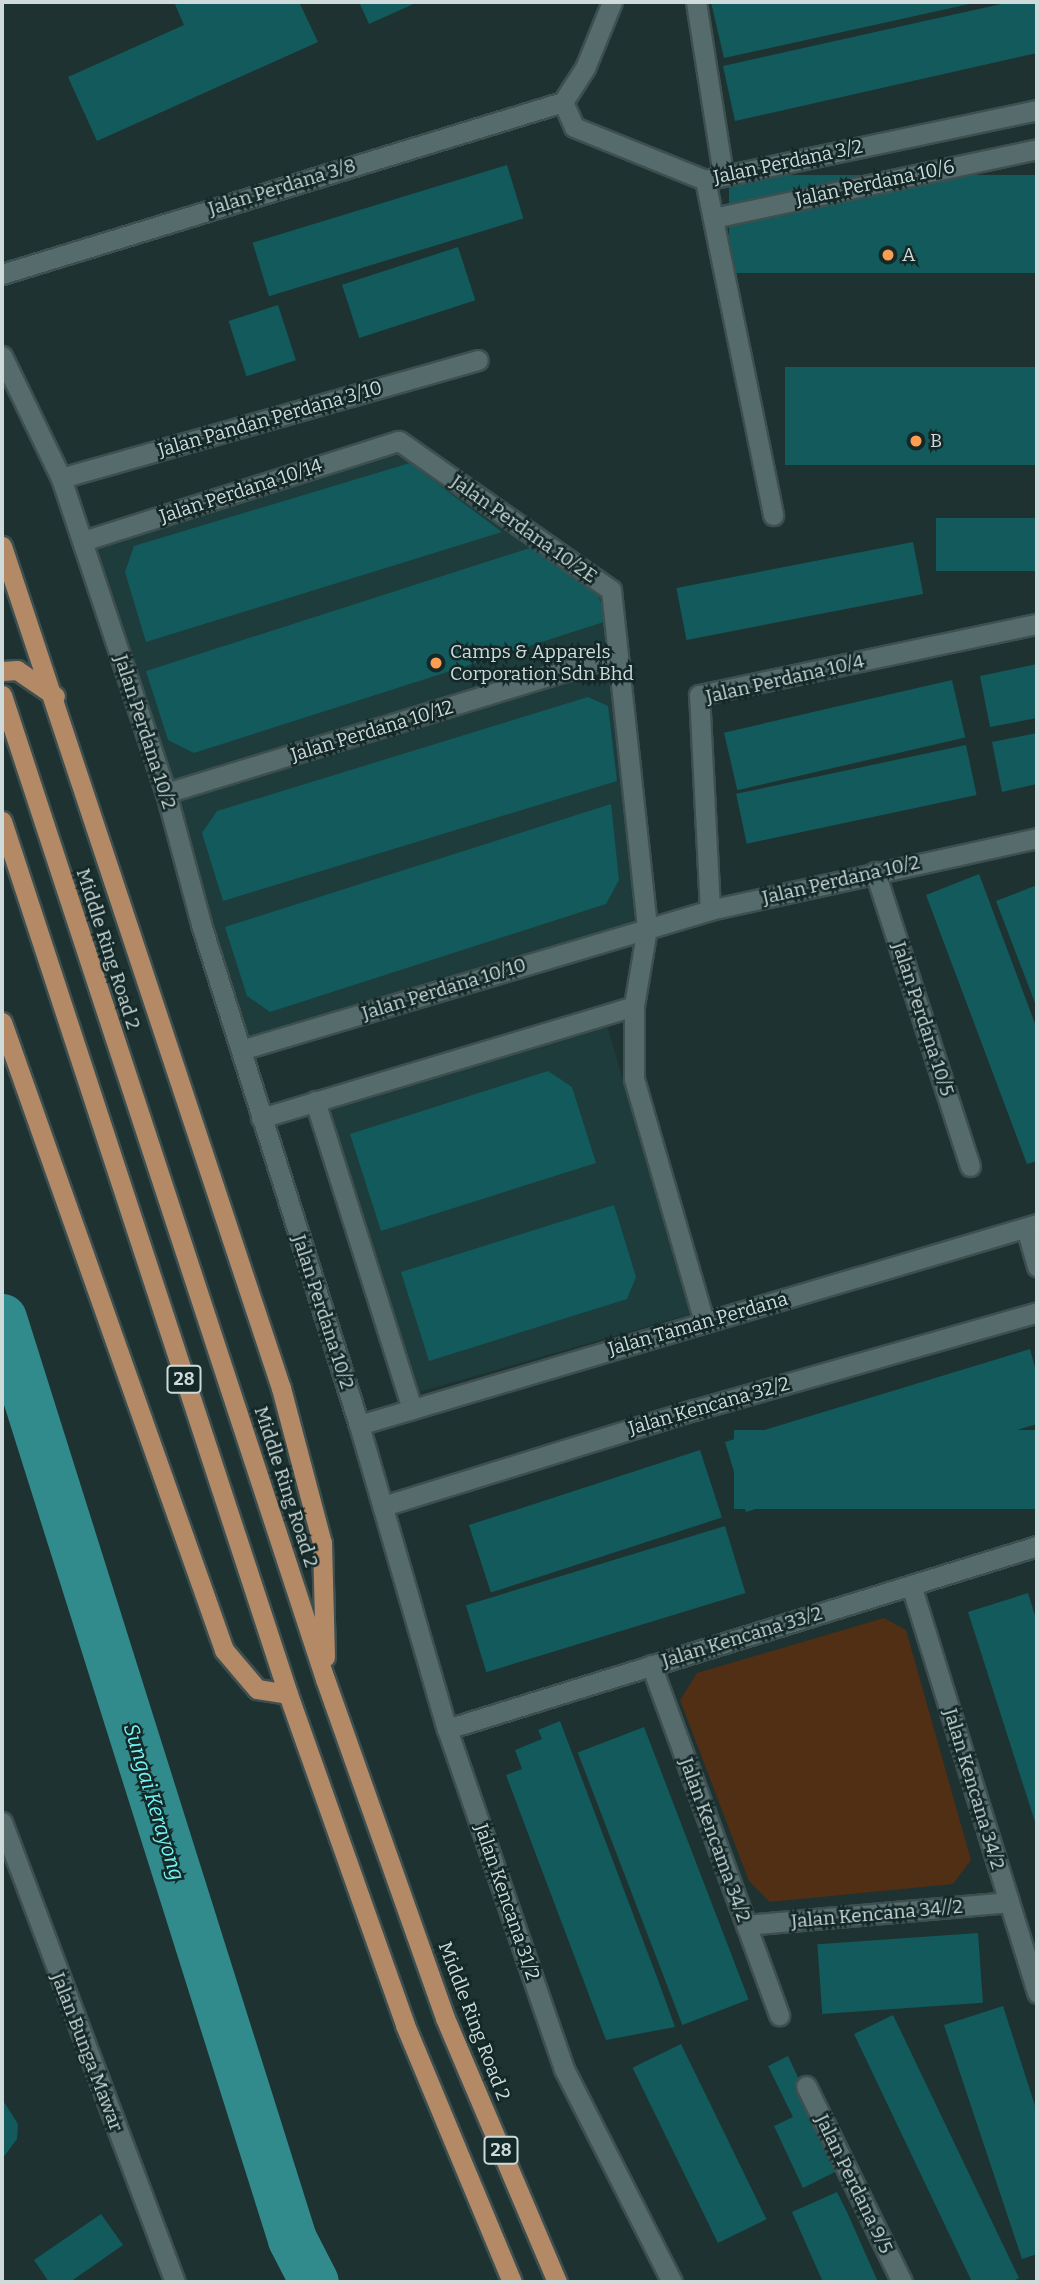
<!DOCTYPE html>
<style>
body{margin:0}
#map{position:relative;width:1039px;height:2284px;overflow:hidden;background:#1e3232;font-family:Bitter,serif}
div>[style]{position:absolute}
.built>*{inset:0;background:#1e3c3c;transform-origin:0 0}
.green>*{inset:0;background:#502f14}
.river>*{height:49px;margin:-24.5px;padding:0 24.5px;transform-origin:24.5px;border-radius:24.5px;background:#318a8c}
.building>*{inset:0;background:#125a5b;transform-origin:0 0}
.roads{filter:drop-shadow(2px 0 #3e4f50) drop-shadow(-2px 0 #3e4f50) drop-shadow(0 2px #3e4f50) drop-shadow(0 -2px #3e4f50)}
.minor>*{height:19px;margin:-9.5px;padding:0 9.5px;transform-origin:9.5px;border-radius:9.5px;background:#566b6c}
.trunk>*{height:19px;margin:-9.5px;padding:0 9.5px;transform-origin:9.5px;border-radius:9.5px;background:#b48a66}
.dots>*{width:19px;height:19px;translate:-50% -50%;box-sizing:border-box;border:4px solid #142828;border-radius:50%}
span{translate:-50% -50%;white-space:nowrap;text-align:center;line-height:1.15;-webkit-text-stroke:5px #142828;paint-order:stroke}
.shield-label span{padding:2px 5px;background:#142828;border:2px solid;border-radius:5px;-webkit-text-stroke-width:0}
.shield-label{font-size:18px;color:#cfdbdb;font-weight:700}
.street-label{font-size:19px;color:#cfdbdb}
.poi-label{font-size:19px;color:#cfdbdb}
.left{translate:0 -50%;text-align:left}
.water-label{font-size:21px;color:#76f5f7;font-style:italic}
.frame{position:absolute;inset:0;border:4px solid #cfdbdb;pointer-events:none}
</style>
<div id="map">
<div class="built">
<div style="clip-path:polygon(397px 450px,605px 596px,635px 923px,247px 1036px,96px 550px)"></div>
<div style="left:607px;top:1025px;width:301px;height:291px;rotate:74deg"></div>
</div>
<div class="green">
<div style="clip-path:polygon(884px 1618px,906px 1630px,971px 1860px,953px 1884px,770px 1902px,749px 1881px,680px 1700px,697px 1673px)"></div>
</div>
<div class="river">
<div style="left:2px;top:1318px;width:966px;rotate:72.52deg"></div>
<div style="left:292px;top:2239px;width:48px;rotate:62.9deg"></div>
</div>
<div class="building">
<div style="clip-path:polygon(174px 2px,299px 2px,318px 42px,97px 141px,68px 77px,184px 25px)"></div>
<div style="clip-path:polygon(359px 2px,418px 2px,369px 24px)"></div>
<div style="clip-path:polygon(711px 2px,974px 2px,974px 3px,724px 58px)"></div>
<div style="clip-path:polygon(1010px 2px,1037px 2px,1037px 53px,735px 121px,723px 66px)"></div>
<div style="left:507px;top:165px;width:56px;height:266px;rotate:73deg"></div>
<div style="left:1037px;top:175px;width:98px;height:308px;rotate:90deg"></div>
<div style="left:458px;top:247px;width:56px;height:122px;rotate:72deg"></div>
<div style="left:278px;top:305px;width:58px;height:52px;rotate:72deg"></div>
<div style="left:1037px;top:367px;width:98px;height:252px;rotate:90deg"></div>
<div style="clip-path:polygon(410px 463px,502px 532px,146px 642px,125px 572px,134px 546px)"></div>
<div style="left:1037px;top:518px;width:53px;height:101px;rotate:90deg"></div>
<div style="left:913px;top:542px;width:53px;height:241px;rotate:79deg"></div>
<div style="clip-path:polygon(533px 547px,595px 585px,607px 621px,194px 753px,168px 740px,146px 671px)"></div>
<div style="clip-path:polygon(1037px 664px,1037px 718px,990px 727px,980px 676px)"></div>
<div style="left:952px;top:680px;width:59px;height:234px;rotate:77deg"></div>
<div style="clip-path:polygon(588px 697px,608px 706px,617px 781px,223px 901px,202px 833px,217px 811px)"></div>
<div style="clip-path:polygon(1037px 733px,1037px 784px,1002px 792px,992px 742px)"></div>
<div style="left:966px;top:745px;width:51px;height:235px;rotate:78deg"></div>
<div style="clip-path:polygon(611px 804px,619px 880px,606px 904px,270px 1012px,247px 996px,225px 927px)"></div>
<div style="clip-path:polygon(979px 874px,1037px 1029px,1037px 1161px,1027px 1164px,926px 895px)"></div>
<div style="clip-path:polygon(1037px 885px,1037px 1008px,996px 901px)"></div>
<div style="clip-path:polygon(548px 1071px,572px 1087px,596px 1163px,381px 1231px,350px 1134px)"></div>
<div style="clip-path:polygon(614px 1205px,636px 1277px,627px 1299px,429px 1361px,401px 1272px)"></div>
<div style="clip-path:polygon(1030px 1349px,1037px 1375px,1037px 1424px,746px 1512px,725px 1442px)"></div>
<div style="left:1037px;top:1430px;width:79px;height:303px;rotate:90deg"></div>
<div style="left:700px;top:1450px;width:71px;height:243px;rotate:72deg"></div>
<div style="left:725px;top:1526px;width:70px;height:271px;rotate:73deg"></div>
<div style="clip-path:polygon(1028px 1593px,1037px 1622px,1037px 1828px,968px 1612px)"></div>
<div style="clip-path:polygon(560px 1721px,658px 1980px,675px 2027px,606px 2040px,532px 1844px,506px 1775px,522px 1769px,515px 1750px,542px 1739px,538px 1730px)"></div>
<div style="left:644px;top:1727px;width:292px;height:71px;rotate:69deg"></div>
<div style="left:978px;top:1933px;width:70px;height:161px;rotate:86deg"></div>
<div style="clip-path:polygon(1003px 2006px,1037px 2112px,1037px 2254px,1022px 2259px,944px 2025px)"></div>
<div style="clip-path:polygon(893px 2015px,1019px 2278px,1011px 2282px,972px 2282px,854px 2034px)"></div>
<div style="left:681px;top:2044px;width:195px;height:54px;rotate:64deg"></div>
<div style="clip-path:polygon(788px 2056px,841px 2169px,803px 2188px,774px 2126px,793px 2117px,768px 2066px)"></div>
<div style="clip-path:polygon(2px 2099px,18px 2124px,17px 2139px,2px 2159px)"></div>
<div style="clip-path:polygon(837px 2192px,847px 2212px,878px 2282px,823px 2282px,810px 2253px,792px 2212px)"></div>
<div style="clip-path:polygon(101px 2214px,123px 2245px,70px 2282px,49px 2282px,34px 2260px)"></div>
</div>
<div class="roads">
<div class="minor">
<div style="left:696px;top:2px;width:174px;rotate:81.1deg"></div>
<div style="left:563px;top:102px;width:27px;rotate:66deg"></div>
<div style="left:574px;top:127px;width:141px;rotate:22deg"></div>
<div style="left:705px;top:180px;width:339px;rotate:-11.9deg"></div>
<div style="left:705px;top:180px;width:342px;rotate:78.5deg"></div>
<div style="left:713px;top:218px;width:331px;rotate:-12deg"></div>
<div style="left:2px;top:274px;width:587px;rotate:-17.05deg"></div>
<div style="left:563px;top:102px;width:40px;rotate:-57.1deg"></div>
<div style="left:585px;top:68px;width:71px;rotate:-67.8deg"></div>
<div style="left:2px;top:356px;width:136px;rotate:64.2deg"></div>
<div style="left:61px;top:478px;width:332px;rotate:71.6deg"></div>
<div style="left:166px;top:793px;width:136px;rotate:75deg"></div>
<div style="left:201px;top:924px;width:525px;rotate:72.5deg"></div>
<div style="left:359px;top:1425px;width:316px;rotate:73.9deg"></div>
<div style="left:447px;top:1729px;width:360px;rotate:71deg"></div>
<div style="left:564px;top:2069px;width:239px;rotate:63.1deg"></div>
<div style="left:61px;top:478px;width:433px;rotate:-15.8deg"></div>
<div style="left:83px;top:541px;width:331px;rotate:-17.6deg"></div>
<div style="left:399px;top:441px;width:259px;rotate:35.1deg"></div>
<div style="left:611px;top:590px;width:340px;rotate:83.9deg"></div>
<div style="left:647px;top:928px;width:79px;rotate:99.5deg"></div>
<div style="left:634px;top:1006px;width:73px;rotate:90deg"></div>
<div style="left:634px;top:1079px;width:253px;rotate:73.9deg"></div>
<div style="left:166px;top:793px;width:472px;rotate:-17deg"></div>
<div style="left:875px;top:872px;width:309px;rotate:72.1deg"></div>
<div style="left:710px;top:910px;width:215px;rotate:-92.9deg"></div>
<div style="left:699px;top:695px;width:345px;rotate:-11.9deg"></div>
<div style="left:241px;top:1050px;width:489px;rotate:-16.6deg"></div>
<div style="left:710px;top:910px;width:335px;rotate:-12.4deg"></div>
<div style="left:315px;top:1101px;width:323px;rotate:72.5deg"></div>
<div style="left:261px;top:1118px;width:389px;rotate:-16.7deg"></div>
<div style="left:1026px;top:1228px;width:40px;rotate:74deg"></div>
<div style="left:359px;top:1425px;width:707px;rotate:-16.51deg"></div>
<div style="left:383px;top:1506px;width:325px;rotate:-17.2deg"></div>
<div style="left:694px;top:1410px;width:357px;rotate:-15.9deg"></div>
<div style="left:911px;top:1585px;width:427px;rotate:72.8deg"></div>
<div style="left:651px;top:1665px;width:373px;rotate:69.9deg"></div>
<div style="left:447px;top:1729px;width:618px;rotate:-17.23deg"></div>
<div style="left:2px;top:1822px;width:491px;rotate:69.4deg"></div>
<div style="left:746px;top:1925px;width:264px;rotate:-5deg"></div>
<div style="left:806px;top:2086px;width:218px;rotate:63.9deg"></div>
</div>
<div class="trunk">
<div style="left:2px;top:546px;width:887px;rotate:71.67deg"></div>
<div style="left:281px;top:1388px;width:160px;rotate:75.2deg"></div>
<div style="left:322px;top:1543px;width:114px;rotate:88.5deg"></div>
<div style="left:2px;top:671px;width:15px;rotate:-4deg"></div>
<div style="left:17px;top:670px;width:46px;rotate:34.4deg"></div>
<div style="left:2px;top:695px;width:1036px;rotate:71.83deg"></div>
<div style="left:325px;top:1679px;width:360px;rotate:70.5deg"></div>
<div style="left:445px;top:2018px;width:287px;rotate:67deg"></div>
<div style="left:2px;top:821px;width:919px;rotate:71.86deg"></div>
<div style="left:288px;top:1694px;width:351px;rotate:70.5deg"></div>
<div style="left:405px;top:2025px;width:278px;rotate:67.4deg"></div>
<div style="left:2px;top:1022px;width:666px;rotate:70.53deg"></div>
<div style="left:224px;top:1650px;width:51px;rotate:49.8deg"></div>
<div style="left:257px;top:1689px;width:31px;rotate:9deg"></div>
</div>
</div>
<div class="dots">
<div style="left:888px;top:255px;background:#fb9e51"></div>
<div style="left:916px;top:441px;background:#fb9e51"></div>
<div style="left:436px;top:663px;background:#fb9e51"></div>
</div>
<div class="shield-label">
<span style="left:184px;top:1379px">28</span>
<span style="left:501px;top:2150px">28</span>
</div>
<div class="street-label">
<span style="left:788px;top:162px;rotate:-12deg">Jalan Perdana 3/2</span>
<span style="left:875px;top:183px;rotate:-12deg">Jalan Perdana 10/6</span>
<span style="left:282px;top:187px;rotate:-17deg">Jalan Perdana 3/8</span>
<span style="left:270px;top:419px;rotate:-16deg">Jalan Pandan Perdana 3/10</span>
<span style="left:241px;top:491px;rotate:-18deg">Jalan Perdana 10/14</span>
<span style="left:524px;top:529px;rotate:35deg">Jalan Perdana 10/2E</span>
<span style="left:785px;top:679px;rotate:-13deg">Jalan Perdana 10/4</span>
<span style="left:372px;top:731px;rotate:-17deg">Jalan Perdana 10/12</span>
<span style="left:145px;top:732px;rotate:72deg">Jalan Perdana 10/2</span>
<span style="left:841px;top:880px;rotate:-13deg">Jalan Perdana 10/2</span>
<span style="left:108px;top:949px;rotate:72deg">Middle Ring Road 2</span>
<span style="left:444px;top:989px;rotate:-17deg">Jalan Perdana 10/10</span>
<span style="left:923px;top:1019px;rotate:72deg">Jalan Perdana 10/5</span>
<span style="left:323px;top:1312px;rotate:72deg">Jalan Perdana 10/2</span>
<span style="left:698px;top:1324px;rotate:-16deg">Jalan Taman Perdana</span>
<span style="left:709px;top:1406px;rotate:-16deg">Jalan Kencana 32/2</span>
<span style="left:286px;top:1487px;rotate:72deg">Middle Ring Road 2</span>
<span style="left:742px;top:1637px;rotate:-17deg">Jalan Kencana 33/2</span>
<span style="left:974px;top:1789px;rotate:73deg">Jalan Kencana 34/2</span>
<span style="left:715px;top:1840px;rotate:70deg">Jalan Kencama 34/2</span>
<span style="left:507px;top:1902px;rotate:71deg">Jalan Kencana 31/2</span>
<span style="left:877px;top:1914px;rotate:-5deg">Jalan Kencana 34//2</span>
<span style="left:474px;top:2021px;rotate:69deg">Middle Ring Road 2</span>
<span style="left:87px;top:2052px;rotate:69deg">Jalan Bunga Mawar</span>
<span style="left:854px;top:2184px;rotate:64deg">Jalan Perdana 9/5</span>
</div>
<div class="poi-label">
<span class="left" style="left:902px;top:255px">A</span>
<span class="left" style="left:930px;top:441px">B</span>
<span class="left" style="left:450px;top:663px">Camps &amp; Apparels<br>Corporation Sdn Bhd</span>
</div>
<div class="water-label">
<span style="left:154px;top:1802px;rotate:73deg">Sungai Kerayong</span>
</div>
<div class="frame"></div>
</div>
